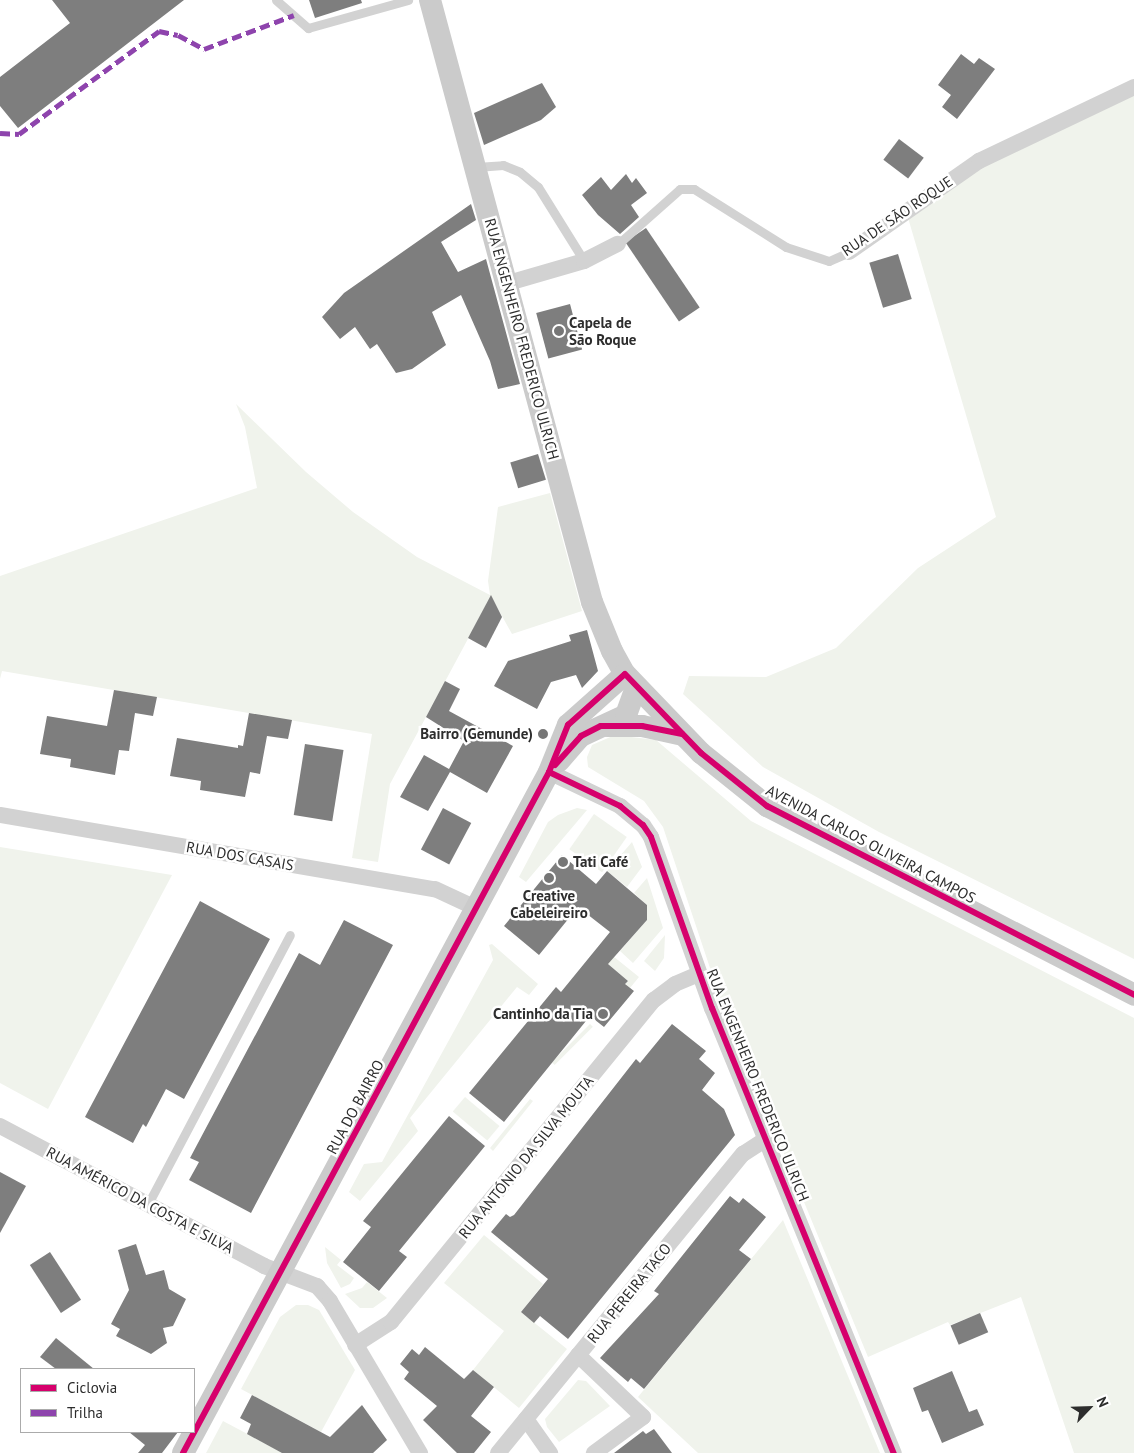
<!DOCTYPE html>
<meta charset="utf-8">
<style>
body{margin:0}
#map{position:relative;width:1134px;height:1453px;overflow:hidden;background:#fff;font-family:"PT Sans",sans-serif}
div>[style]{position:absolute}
.green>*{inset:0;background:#f0f3ec;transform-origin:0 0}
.building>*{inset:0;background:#7e7e7e;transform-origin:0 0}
.lane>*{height:9px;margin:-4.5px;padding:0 4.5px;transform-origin:4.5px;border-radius:4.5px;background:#d2d2d2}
.street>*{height:16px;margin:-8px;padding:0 8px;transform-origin:8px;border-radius:8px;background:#d2d2d2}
.secondary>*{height:22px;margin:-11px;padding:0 11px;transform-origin:11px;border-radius:11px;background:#cbcbcb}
.quiet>*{height:5px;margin-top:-2.5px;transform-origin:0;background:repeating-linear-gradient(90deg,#8e44ad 0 10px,transparent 0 15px)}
.cycleway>*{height:6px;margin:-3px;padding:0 3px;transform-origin:3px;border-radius:3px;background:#d6006c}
.dots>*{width:14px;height:14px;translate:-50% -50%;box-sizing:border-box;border:2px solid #fff;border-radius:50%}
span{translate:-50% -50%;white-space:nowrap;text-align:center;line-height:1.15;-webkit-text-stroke:5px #fff;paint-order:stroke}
.street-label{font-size:15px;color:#2d2d2d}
.poi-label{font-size:15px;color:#2d2d2d;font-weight:700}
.left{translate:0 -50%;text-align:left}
.right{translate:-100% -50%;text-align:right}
.legend{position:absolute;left:20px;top:1368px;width:175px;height:65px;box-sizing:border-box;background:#fff;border:1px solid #ababab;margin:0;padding:6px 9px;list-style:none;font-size:15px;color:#2d2d2d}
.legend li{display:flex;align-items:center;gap:10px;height:25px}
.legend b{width:25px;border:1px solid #ababab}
.north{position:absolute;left:1064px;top:1383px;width:50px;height:50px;-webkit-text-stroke:4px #fff;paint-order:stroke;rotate:66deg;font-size:14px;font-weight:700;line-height:20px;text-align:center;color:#2d2d2d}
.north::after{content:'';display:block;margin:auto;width:18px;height:22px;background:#2d2d2d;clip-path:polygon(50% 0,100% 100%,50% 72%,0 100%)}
</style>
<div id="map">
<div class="green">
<div style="clip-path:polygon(1134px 87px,1134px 959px,879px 832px,763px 767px,683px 694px,689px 676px,766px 677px,836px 648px,918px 568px,996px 517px,906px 211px,940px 186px)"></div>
<div style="clip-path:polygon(236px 404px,306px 472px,353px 512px,417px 557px,490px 595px,488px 581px,498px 507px,550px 493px,582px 611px,512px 634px,491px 596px,390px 784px,378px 862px,352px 858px,372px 734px,2px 671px,0 679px,0 576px,257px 488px,245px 427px)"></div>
<div style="clip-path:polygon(615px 735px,656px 740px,751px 821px,1134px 1018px,1134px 1453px,1074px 1453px,1021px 1297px,950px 1325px,948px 1322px,868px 1357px,721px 1001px,663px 827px,644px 801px,588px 767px,587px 757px,592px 745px)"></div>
<div style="clip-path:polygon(577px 808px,587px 810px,526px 882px,519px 877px,548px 822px,558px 815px)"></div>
<div style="left:594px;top:814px;width:40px;height:43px;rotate:35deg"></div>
<div style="clip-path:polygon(632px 842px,642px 867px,627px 887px,607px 871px)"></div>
<div style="clip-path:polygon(0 847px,172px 875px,48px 1109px,0 1083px)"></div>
<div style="clip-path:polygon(647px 878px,663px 928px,633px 963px,620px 951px,647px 920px,647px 905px,634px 893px)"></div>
<div style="clip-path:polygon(665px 935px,664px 958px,655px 971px,644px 961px)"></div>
<div style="clip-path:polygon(492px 944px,538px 984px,529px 995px,517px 987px,410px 1118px,418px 1131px,360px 1201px,349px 1192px,364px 1164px,382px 1162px,493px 960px,489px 945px)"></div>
<div style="clip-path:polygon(603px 948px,639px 977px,630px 988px,625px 984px,628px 981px,602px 959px)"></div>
<div style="left:590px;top:1024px;width:4px;height:54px;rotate:45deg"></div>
<div style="left:465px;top:1097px;width:45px;height:19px;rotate:40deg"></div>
<div style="clip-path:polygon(530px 1099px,533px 1101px,493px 1151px,490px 1148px)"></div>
<div style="clip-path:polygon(783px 1220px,880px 1453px,698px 1453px,638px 1397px)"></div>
<div style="clip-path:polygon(484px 1235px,543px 1284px,521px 1312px,567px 1349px,519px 1408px,473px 1370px,504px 1331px,444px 1283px)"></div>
<div style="clip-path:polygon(325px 1247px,341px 1260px,337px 1265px,354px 1278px,350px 1284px,341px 1288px,327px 1263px)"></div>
<div style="clip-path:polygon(367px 1282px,387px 1298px,373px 1308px,360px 1308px,345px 1294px,362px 1288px)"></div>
<div style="clip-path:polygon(296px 1305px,308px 1305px,319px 1310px,355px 1370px,321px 1432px,241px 1389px,280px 1317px)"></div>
<div style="clip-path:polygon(578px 1380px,586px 1381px,610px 1406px,559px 1442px,547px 1427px,545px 1419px)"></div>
<div style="clip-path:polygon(223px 1421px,283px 1453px,206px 1453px)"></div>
</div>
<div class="building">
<div style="clip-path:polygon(52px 0,184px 0,18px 128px,0 106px,0 77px,70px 23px)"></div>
<div style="clip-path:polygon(309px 0,361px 0,362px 3px,315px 18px)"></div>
<div style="clip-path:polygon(961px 54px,974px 64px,979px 58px,995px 69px,957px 119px,942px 107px,951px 95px,938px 85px)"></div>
<div style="clip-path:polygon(542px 83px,556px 107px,541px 120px,484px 145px,474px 113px)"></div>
<div style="left:899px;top:139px;width:31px;height:26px;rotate:37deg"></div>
<div style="clip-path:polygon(626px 174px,632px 183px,636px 178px,647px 193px,631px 205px,639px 217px,620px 234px,598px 215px,582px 195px,601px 177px,611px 190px)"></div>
<div style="clip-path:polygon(471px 204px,476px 220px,441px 242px,458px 272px,486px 259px,520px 384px,498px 389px,490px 361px,461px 295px,432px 312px,446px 345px,412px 369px,396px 373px,377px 344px,370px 349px,355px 327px,340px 339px,322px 317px,344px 293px)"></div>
<div style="left:646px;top:228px;width:96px;height:25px;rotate:56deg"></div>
<div style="left:898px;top:254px;width:47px;height:30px;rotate:73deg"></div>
<div style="left:570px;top:304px;width:47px;height:35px;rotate:75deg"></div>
<div style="left:538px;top:454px;width:27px;height:29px;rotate:73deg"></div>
<div style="clip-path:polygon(491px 595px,502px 617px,486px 648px,468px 638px)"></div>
<div style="clip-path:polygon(587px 630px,598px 671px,582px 688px,576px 675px,551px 682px,537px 709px,494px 686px,508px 661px,571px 641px,569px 635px)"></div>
<div style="clip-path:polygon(445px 681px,460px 689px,449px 711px,513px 746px,487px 793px,450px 772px,428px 811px,400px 797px,424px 755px,449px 769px,464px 741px,426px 717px)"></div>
<div style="clip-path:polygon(114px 690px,157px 697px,153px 716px,135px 713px,129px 751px,119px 750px,115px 775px,70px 767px,71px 759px,40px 754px,47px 716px,107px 726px)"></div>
<div style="clip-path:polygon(249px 713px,292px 720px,288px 739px,267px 736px,260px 774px,250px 772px,245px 797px,200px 790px,201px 781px,170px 776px,177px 738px,238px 748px,238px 745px,243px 746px)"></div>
<div style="left:305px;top:744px;width:39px;height:72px;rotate:9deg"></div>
<div style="left:443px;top:808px;width:32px;height:47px;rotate:28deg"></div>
<div style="clip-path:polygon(562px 855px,596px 884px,607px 871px,647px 905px,647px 920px,608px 964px,628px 981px,625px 984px,634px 991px,604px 1027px,590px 1016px,504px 1122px,469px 1093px,556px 987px,561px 992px,610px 932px,578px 907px,539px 955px,504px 926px)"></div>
<div style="clip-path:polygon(200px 901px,270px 939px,184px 1099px,166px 1089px,146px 1127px,143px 1124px,133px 1143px,85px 1117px)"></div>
<div style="clip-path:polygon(344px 920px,393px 945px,251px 1213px,189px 1180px,199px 1162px,190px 1158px,299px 953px,320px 965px)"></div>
<div style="clip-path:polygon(672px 1024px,706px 1051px,699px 1059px,715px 1073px,702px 1090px,724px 1109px,735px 1135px,568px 1339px,540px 1316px,534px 1323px,521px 1312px,548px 1279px,491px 1232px,506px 1214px,510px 1217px,514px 1215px,636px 1059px,640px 1063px)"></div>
<div style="clip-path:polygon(449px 1116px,485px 1146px,399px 1251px,407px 1257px,379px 1291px,343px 1262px,371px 1227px,363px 1221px)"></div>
<div style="clip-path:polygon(0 1172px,26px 1186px,0 1233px)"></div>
<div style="clip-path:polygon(730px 1196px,739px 1203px,743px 1198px,766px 1217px,739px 1250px,751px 1259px,644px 1389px,631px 1378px,628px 1382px,600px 1358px,659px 1294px,654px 1291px)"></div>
<div style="clip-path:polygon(136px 1244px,146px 1275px,164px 1270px,169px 1289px,186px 1299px,173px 1326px,163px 1328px,167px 1343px,151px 1354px,116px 1336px,120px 1329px,111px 1324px,129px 1290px,118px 1250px)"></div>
<div style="left:50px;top:1252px;width:57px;height:24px;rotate:57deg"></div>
<div style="left:980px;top:1313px;width:21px;height:32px;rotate:67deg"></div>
<div style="clip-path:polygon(56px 1338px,94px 1369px,56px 1369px,40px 1357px)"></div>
<div style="clip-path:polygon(425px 1347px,464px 1379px,473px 1370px,494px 1387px,471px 1416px,491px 1432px,474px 1453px,457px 1453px,423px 1420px,437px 1406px,404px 1379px,409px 1372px,400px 1364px,412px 1349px,419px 1355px)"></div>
<div style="clip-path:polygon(952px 1371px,969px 1412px,977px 1409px,984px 1425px,942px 1443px,928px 1410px,922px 1412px,913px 1388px)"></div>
<div style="clip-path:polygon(252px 1395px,330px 1437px,362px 1405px,387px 1440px,373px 1453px,282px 1453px,247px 1434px,251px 1424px,240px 1418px)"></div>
<div style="clip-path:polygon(654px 1429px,672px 1453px,614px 1453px,643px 1431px,646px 1434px)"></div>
<div style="clip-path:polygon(129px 1432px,178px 1432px,162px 1453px,138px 1453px,145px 1445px)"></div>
</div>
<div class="lane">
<div style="left:276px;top:0;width:43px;rotate:41.2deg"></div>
<div style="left:308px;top:28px;width:104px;rotate:-15.6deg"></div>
<div style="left:476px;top:167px;width:27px;rotate:-4deg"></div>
<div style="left:503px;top:165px;width:18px;rotate:22deg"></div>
<div style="left:520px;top:172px;width:23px;rotate:40deg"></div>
<div style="left:538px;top:187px;width:87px;rotate:58.1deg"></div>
<div style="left:618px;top:244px;width:83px;rotate:-41.6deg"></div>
<div style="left:680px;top:189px;width:14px"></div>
<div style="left:694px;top:189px;width:109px;rotate:32.2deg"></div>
<div style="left:786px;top:247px;width:45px;rotate:18deg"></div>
<div style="left:829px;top:261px;width:22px;rotate:-24deg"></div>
<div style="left:148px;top:1204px;width:304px;rotate:-62.2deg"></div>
</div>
<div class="street">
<div style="left:849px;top:252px;width:159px;rotate:-35deg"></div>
<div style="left:979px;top:161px;width:172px;rotate:-25.5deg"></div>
<div style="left:508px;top:283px;width:79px;rotate:-16.1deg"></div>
<div style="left:584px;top:261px;width:38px;rotate:-27deg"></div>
<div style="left:549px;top:772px;width:79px;rotate:25.6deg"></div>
<div style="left:620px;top:806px;width:30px;rotate:40deg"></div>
<div style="left:643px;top:825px;width:14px;rotate:56deg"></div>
<div style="left:651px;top:837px;width:182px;rotate:70.4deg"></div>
<div style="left:712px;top:1008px;width:481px;rotate:67.8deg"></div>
<div style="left:0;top:815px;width:441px;rotate:9.7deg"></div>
<div style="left:435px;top:889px;width:45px;rotate:24.9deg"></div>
<div style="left:0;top:1126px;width:299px;rotate:27.9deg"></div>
<div style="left:264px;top:1266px;width:57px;rotate:20.7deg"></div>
<div style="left:317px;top:1286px;width:20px;rotate:49deg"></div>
<div style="left:330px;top:1301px;width:177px;rotate:59.4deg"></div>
<div style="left:355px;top:1345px;width:43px;rotate:-32.6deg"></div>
<div style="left:391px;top:1322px;width:416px;rotate:-50.8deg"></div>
<div style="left:654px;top:1000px;width:26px;rotate:-37deg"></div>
<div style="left:675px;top:984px;width:26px;rotate:-23deg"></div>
<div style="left:578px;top:1355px;width:90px;rotate:43.6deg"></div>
<div style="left:643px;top:1417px;width:61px;rotate:143.7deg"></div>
<div style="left:526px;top:1419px;width:42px;rotate:54.8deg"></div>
<div style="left:498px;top:1453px;width:387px;rotate:-50.7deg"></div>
<div style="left:743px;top:1154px;width:27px;rotate:-33deg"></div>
</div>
<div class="secondary">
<div style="left:430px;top:0;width:623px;rotate:74.94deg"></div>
<div style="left:592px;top:602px;width:53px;rotate:67.8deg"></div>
<div style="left:612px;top:651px;width:26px;rotate:61deg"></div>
<div style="left:625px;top:674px;width:110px;rotate:46.1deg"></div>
<div style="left:701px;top:753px;width:85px;rotate:38.8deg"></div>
<div style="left:767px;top:806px;width:413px;rotate:27.2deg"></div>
<div style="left:607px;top:726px;width:35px"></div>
<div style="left:642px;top:726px;width:42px;rotate:12.4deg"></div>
<div style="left:559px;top:761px;width:33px;rotate:-49deg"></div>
<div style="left:581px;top:736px;width:50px;rotate:-25deg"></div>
<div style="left:626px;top:715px;width:30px;rotate:-70deg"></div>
<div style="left:183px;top:1453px;width:773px;rotate:-61.74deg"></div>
<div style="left:549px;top:772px;width:51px;rotate:-68deg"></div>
<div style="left:568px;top:725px;width:76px;rotate:-41.8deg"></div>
</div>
<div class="quiet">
<div style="left:0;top:133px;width:19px;rotate:3deg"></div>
<div style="left:19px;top:134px;width:174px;rotate:-36.3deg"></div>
<div style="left:159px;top:31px;width:19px;rotate:12deg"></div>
<div style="left:178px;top:35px;width:30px;rotate:28deg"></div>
<div style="left:204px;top:49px;width:96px;rotate:-20.7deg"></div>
</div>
<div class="cycleway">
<div style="left:555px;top:765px;width:39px;rotate:-48deg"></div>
<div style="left:581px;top:736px;width:22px;rotate:-27deg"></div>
<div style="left:601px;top:726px;width:41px"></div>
<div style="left:642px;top:726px;width:41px;rotate:11.3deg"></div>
<div style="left:549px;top:772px;width:79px;rotate:25.6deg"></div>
<div style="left:620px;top:806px;width:30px;rotate:40deg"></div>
<div style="left:643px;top:825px;width:14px;rotate:56deg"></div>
<div style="left:651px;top:837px;width:182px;rotate:70.4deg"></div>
<div style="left:712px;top:1008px;width:481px;rotate:67.8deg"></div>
<div style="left:183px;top:1453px;width:773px;rotate:-61.74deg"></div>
<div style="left:549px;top:772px;width:51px;rotate:-68deg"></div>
<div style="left:568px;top:725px;width:76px;rotate:-41.8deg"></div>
<div style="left:625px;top:674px;width:110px;rotate:46.1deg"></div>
<div style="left:701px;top:753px;width:85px;rotate:38.8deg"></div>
<div style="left:767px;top:806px;width:413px;rotate:27.2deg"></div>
</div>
<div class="dots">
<div style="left:559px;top:331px;background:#767676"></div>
<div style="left:543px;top:734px;background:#767676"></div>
<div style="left:563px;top:862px;background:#767676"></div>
<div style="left:549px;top:878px;background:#767676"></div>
<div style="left:603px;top:1014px;background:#767676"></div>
</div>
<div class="street-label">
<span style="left:897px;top:216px;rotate:-34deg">RUA DE SÃO ROQUE</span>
<span style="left:522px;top:339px;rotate:75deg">RUA ENGENHEIRO FREDERICO ULRICH</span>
<span style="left:871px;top:844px;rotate:28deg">AVENIDA CARLOS OLIVEIRA CAMPOS</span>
<span style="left:240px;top:856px;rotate:10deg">RUA DOS CASAIS</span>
<span style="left:758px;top:1085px;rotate:68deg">RUA ENGENHEIRO FREDERICO ULRICH</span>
<span style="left:355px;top:1107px;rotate:-62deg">RUA DO BAIRRO</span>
<span style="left:526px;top:1157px;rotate:-51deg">RUA ANTÓNIO DA SILVA MOUTA</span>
<span style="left:140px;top:1200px;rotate:28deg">RUA AMÉRICO DA COSTA E SILVA</span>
<span style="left:629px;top:1293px;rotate:-51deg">RUA PEREIRA TACO</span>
</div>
<div class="poi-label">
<span class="left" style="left:569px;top:331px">Capela de<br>São Roque</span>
<span class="right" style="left:533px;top:734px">Bairro (Gemunde)</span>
<span class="left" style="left:573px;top:862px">Tati Café</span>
<span style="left:549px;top:904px">Creative<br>Cabeleireiro</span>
<span class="right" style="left:593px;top:1014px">Cantinho da Tia</span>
</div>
<ul class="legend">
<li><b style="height:6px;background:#d6006c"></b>Ciclovia</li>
<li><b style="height:6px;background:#8e44ad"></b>Trilha</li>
</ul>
<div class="north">N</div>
</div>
